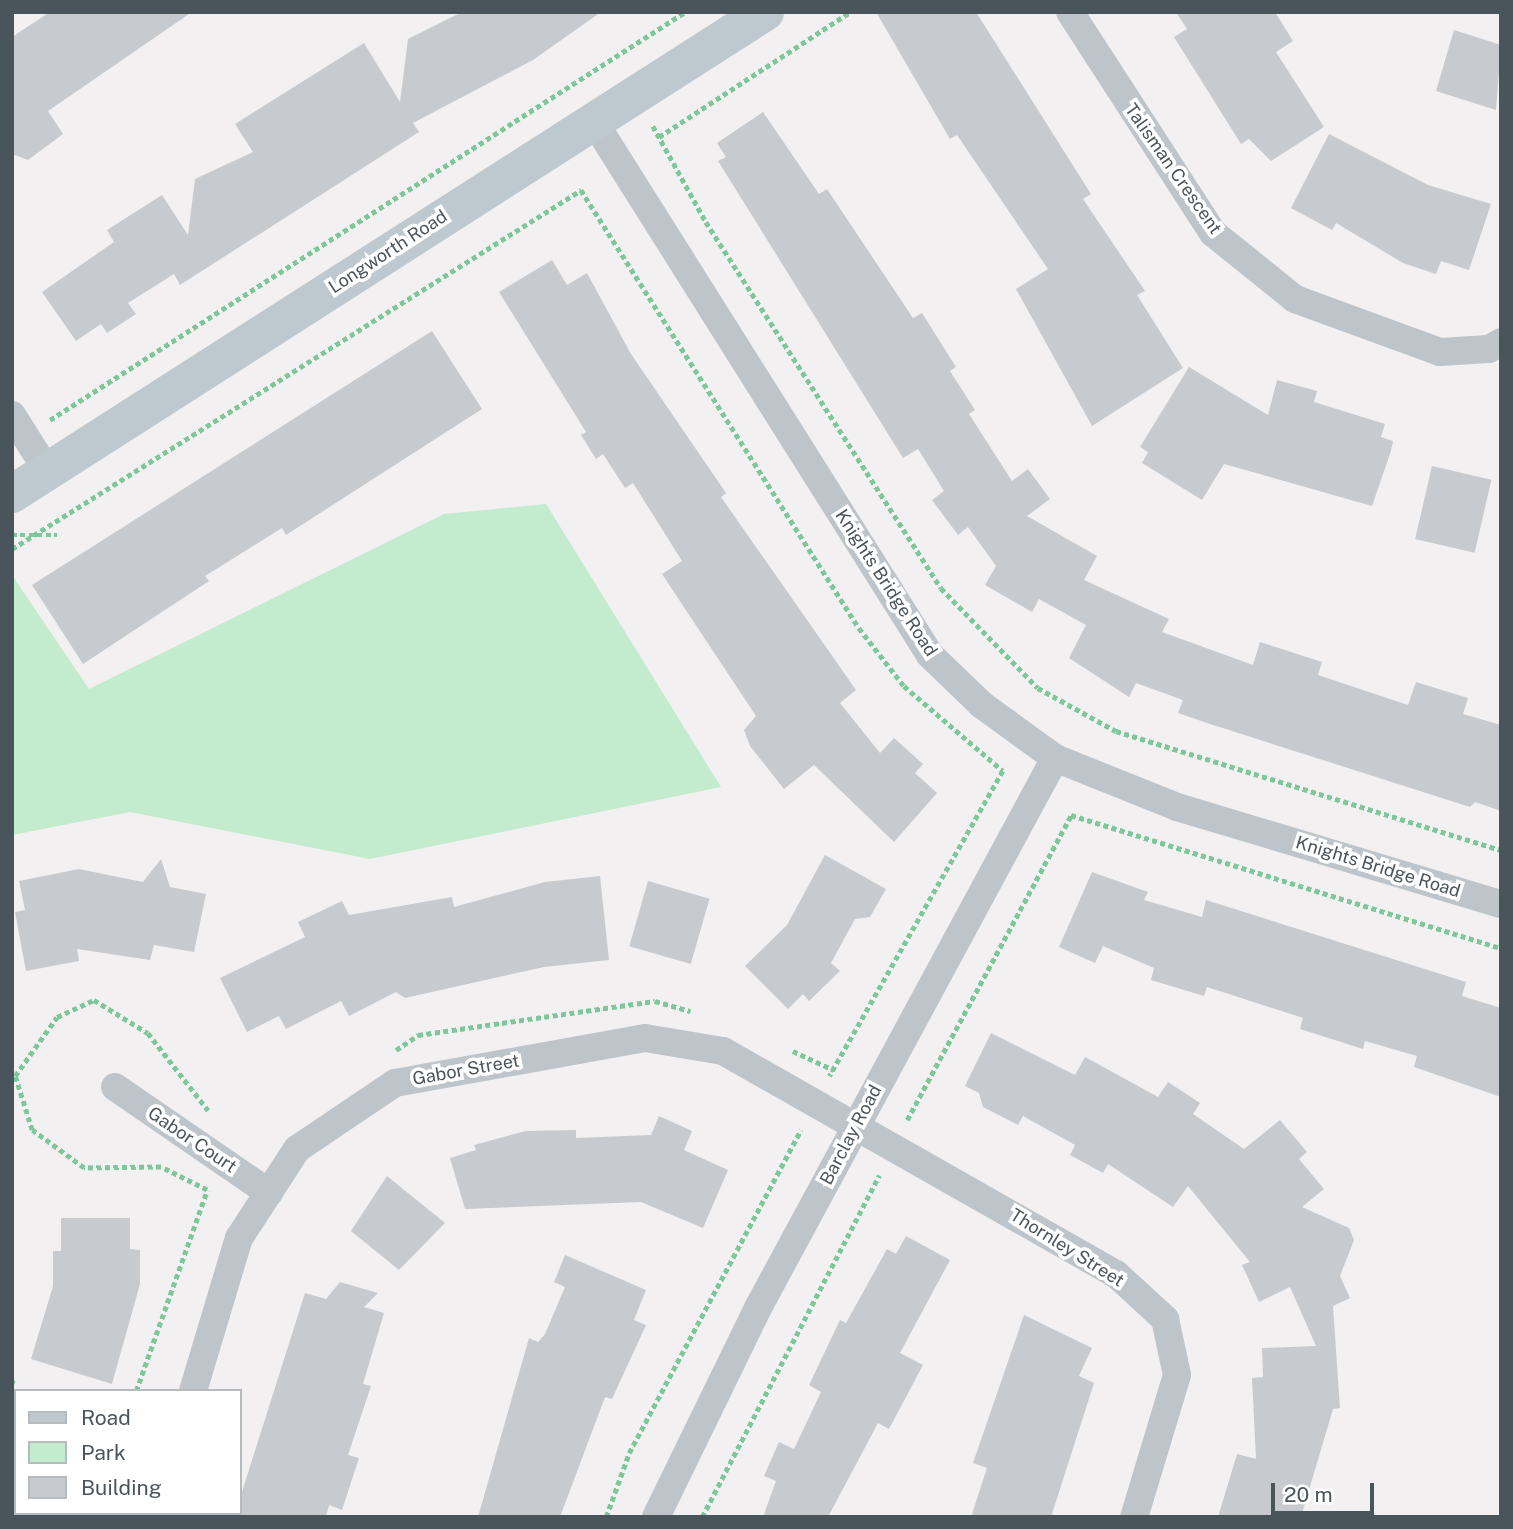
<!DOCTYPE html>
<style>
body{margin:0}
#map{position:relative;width:1513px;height:1529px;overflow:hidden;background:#f2f0f0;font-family:"Public Sans",sans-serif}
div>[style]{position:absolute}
.green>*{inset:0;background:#c3ebce}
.building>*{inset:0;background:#c7cbcf;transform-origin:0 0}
.path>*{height:4.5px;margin-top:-2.25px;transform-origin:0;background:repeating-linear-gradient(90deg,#7ec69b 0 5px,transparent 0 8.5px)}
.street>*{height:28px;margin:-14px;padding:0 14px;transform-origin:14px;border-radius:14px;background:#bdc5cb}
.secondary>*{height:38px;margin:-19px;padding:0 19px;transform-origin:19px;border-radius:19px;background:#bdc8cf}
span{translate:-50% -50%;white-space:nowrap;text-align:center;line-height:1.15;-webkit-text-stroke:7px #fff;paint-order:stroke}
.street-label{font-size:18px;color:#49555b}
.frame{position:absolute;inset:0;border:14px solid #49555b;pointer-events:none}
.legend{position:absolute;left:14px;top:1389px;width:228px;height:126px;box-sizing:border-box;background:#fff;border:2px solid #b6bbbd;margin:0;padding:9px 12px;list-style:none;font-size:21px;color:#49555b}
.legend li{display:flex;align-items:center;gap:14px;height:35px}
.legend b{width:35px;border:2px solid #b6bbbd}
.scale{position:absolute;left:1271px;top:1483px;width:103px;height:32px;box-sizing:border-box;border:4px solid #49555b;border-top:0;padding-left:9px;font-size:21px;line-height:24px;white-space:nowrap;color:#49555b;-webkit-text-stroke:5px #fff;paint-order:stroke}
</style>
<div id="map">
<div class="green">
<div style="clip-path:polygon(546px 504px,721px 787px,370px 859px,130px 812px,12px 835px,12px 575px,89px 689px,444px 514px)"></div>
<div style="clip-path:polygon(12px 1426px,16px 1513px,100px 1517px,12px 1517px)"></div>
</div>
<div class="building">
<div style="clip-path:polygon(50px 12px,192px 12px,48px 111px,63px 134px,28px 160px,12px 154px,12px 37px)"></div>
<div style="clip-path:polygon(462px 12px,601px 12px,533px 60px,413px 123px,419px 132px,180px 285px,174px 274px,128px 303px,136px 314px,107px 333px,101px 324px,76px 341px,42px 292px,114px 242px,107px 230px,162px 195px,188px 235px,195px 179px,253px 152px,235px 124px,364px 43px,400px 102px,408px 39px)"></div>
<div style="clip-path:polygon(876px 12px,976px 12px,1091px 194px,1083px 199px,1145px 291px,1137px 295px,1183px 368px,1092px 426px,1016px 289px,1048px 269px,957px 135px,950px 139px)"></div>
<div style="clip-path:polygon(1176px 12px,1275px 12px,1293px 41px,1276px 52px,1324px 127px,1271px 161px,1249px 139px,1241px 144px,1174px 37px,1187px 29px)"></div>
<div style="clip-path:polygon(1454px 30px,1501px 45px,1496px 110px,1436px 91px)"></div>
<div style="clip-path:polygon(763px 112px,819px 194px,827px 189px,913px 318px,922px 313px,956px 367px,950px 371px,975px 410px,969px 414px,1012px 481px,1028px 469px,1050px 499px,1027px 516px,1097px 556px,1084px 580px,1169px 619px,1162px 632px,1253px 665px,1260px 642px,1322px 662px,1318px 675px,1408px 705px,1416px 682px,1468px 698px,1463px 714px,1501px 725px,1501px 811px,1475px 802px,1470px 807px,1210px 724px,1178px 713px,1183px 700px,1136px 683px,1129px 697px,1069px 658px,1086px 625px,1039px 599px,1032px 612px,985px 585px,996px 566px,968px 527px,958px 535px,932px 500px,944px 491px,918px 449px,903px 458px,718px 161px,726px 157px,717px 143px)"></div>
<div style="clip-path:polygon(1329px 134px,1428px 185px,1491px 204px,1469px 270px,1441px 261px,1436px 274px,1403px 263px,1336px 223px,1332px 230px,1291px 208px)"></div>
<div style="clip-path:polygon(552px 260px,567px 285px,587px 273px,631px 354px,726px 493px,721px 497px,856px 690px,840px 703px,880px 753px,894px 738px,923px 764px,915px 773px,937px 793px,894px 842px,814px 765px,784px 789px,750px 746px,744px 730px,756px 716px,662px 574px,682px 561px,633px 483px,625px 488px,603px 454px,596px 459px,581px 435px,586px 432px,499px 292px)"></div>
<div style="clip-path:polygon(432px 331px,482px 409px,286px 535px,282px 528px,205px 576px,209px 581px,83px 664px,32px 585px)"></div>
<div style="clip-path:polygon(1189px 367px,1268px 415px,1277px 380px,1317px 391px,1314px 402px,1385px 424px,1381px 437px,1393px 441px,1391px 451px,1372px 506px,1224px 464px,1202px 500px,1142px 463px,1148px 452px,1140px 447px)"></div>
<div style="left:1432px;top:466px;width:61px;height:75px;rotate:13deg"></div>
<div style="clip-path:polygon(825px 855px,886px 889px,870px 917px,855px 919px,831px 963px,840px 971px,809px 1001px,803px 994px,788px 1009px,745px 966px,787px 925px)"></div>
<div style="clip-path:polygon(161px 859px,170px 887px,206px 894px,194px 952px,154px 945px,150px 960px,77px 949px,79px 961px,26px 971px,15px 912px,25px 910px,19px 881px,79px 869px,143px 882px)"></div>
<div style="clip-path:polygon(1092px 872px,1148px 892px,1144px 900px,1202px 917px,1206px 900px,1466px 982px,1462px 996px,1501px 1008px,1501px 1097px,1414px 1067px,1417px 1056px,1365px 1041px,1363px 1049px,1300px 1029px,1303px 1018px,1207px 987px,1204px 996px,1151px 980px,1154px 968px,1103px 946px,1095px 963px,1059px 947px)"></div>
<div style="clip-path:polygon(600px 876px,609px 960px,544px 967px,405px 998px,396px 992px,349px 1016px,341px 1001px,286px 1029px,279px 1016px,247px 1032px,220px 978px,305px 937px,298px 922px,342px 901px,349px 915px,452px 897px,454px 907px,545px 882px)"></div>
<div style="left:648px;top:881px;width:64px;height:68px;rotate:16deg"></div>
<div style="clip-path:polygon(991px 1033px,1075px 1075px,1085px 1057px,1158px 1097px,1168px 1082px,1200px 1103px,1193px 1114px,1244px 1149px,1280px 1120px,1307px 1152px,1299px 1159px,1324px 1189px,1302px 1207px,1349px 1228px,1354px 1240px,1340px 1276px,1350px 1298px,1333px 1306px,1340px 1408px,1333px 1409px,1301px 1517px,1218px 1517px,1237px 1454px,1256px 1459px,1252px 1378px,1263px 1377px,1262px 1348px,1316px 1346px,1290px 1287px,1259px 1302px,1242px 1265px,1250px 1262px,1188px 1186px,1173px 1207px,1108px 1164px,1103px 1173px,1070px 1155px,1075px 1145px,1023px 1116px,1018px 1125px,983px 1107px,979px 1093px,965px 1086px)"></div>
<div style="clip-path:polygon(659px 1116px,692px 1131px,684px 1150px,728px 1170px,703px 1228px,641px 1202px,465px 1209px,450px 1158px,476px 1150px,474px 1145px,526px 1131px,576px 1130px,576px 1138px,651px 1135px)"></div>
<div style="clip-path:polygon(387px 1176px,445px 1223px,399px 1270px,351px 1231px)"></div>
<div style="clip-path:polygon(61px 1218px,130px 1218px,130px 1249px,140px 1250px,140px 1284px,112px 1384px,31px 1359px,53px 1286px,53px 1251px,61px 1251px)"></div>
<div style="clip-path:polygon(906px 1236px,950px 1260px,900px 1353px,923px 1365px,889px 1429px,878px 1423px,828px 1517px,763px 1517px,776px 1481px,764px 1476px,779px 1442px,794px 1449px,821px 1392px,809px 1385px,840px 1320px,846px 1323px,887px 1249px,896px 1254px)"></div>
<div style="clip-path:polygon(565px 1255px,646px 1290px,634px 1320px,646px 1325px,612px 1399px,605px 1397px,560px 1517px,478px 1517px,529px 1338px,538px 1342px,545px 1334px,565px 1287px,554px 1282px)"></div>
<div style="clip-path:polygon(340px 1282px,378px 1293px,364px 1307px,384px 1313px,363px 1384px,371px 1386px,348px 1455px,359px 1458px,342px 1510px,329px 1505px,326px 1517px,234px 1517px,305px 1293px,326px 1299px)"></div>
<div style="clip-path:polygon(1024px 1315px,1092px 1348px,1079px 1376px,1094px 1383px,1051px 1517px,971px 1517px,987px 1468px,973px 1463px)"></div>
</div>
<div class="path">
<div style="left:653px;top:126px;width:110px;rotate:61.1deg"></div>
<div style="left:706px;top:222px;width:435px;rotate:57.3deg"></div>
<div style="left:941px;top:588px;width:139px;rotate:45.9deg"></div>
<div style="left:1038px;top:688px;width:89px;rotate:28.9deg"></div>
<div style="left:1116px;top:731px;width:403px;rotate:17.2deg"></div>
<div style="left:659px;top:137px;width:228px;rotate:-33.2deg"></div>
<div style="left:50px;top:420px;width:755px;rotate:-32.72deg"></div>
<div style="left:12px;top:535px;width:45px"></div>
<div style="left:12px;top:549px;width:673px;rotate:-32.25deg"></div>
<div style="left:581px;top:190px;width:519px;rotate:57.6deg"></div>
<div style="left:859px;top:628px;width:73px;rotate:52.2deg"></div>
<div style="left:904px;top:686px;width:130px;rotate:40.6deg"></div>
<div style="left:1003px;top:771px;width:351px;rotate:119.6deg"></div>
<div style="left:396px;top:1050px;width:27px;rotate:-34deg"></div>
<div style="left:418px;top:1035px;width:239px;rotate:-8.2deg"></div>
<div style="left:655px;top:1001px;width:37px;rotate:16deg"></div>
<div style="left:793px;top:1051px;width:45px;rotate:24.9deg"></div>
<div style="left:907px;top:1120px;width:346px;rotate:-61.7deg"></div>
<div style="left:1071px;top:815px;width:450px;rotate:17.2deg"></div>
<div style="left:12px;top:1382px;width:3px;rotate:18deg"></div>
<div style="left:136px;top:1391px;width:213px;rotate:-70.5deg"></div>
<div style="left:207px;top:1190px;width:51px;rotate:-153.4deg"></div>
<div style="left:161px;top:1167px;width:77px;rotate:179.3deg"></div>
<div style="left:84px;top:1168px;width:64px;rotate:-143.8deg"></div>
<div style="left:32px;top:1130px;width:57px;rotate:-107.5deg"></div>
<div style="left:15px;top:1076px;width:72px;rotate:-54.6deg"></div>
<div style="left:57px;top:1017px;width:41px;rotate:-24.7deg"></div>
<div style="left:94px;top:1000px;width:63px;rotate:31.4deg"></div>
<div style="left:148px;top:1033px;width:98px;rotate:52.1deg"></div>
<div style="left:96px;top:1517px;width:4px;rotate:-76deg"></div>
<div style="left:606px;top:1517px;width:68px;rotate:-70.2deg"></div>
<div style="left:629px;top:1453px;width:366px;rotate:-62deg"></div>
<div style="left:702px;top:1517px;width:385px;rotate:-62.6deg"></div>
</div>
<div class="street">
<div style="left:1070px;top:12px;width:263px;rotate:57.1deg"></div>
<div style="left:1213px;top:233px;width:105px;rotate:38.8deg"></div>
<div style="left:1295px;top:299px;width:154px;rotate:20.1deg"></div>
<div style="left:1440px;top:352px;width:49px;rotate:-3.5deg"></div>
<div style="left:1489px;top:349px;width:14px;rotate:-30deg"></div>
<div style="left:593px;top:120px;width:632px;rotate:57.79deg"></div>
<div style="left:930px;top:655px;width:72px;rotate:43.9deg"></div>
<div style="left:982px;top:705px;width:90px;rotate:36deg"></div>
<div style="left:1055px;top:758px;width:131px;rotate:21.9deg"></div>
<div style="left:1177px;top:807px;width:338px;rotate:16.7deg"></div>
<div style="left:12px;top:415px;width:67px;rotate:57.7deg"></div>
<div style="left:115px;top:1087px;width:187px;rotate:34.5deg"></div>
<div style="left:193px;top:1391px;width:160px;rotate:-73.3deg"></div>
<div style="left:239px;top:1238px;width:106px;rotate:-56.9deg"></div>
<div style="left:297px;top:1149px;width:118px;rotate:-34deg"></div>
<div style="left:395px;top:1083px;width:254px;rotate:-10.2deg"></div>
<div style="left:645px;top:1038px;width:79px;rotate:9.5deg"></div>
<div style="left:723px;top:1051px;width:452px;rotate:29.6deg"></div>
<div style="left:1116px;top:1274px;width:67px;rotate:42.6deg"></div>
<div style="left:1165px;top:1319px;width:57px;rotate:77.9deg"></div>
<div style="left:1177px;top:1375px;width:148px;rotate:106.8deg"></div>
<div style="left:154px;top:1517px;width:4px;rotate:-76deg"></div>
<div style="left:656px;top:1517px;width:235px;rotate:-64deg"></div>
<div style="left:759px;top:1306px;width:623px;rotate:-61.62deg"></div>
</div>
<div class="secondary">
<div style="left:12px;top:494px;width:894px;rotate:-32.62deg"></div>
</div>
<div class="street-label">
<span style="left:1173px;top:169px;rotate:55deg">Talisman Crescent</span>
<span style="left:388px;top:252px;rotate:-33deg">Longworth Road</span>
<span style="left:886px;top:583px;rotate:57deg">Knights Bridge Road</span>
<span style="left:1378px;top:867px;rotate:17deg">Knights Bridge Road</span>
<span style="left:466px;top:1070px;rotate:-10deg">Gabor Street</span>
<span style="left:851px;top:1135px;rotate:-62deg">Barclay Road</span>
<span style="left:192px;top:1140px;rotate:34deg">Gabor Court</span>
<span style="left:1067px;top:1248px;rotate:32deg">Thornley Street</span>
</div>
<div class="frame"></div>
<ul class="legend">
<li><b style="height:9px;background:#bdc8cf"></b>Road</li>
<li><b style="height:19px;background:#c3ebce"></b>Park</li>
<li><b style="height:19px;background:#c7cbcf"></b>Building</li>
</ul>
<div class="scale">20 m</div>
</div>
